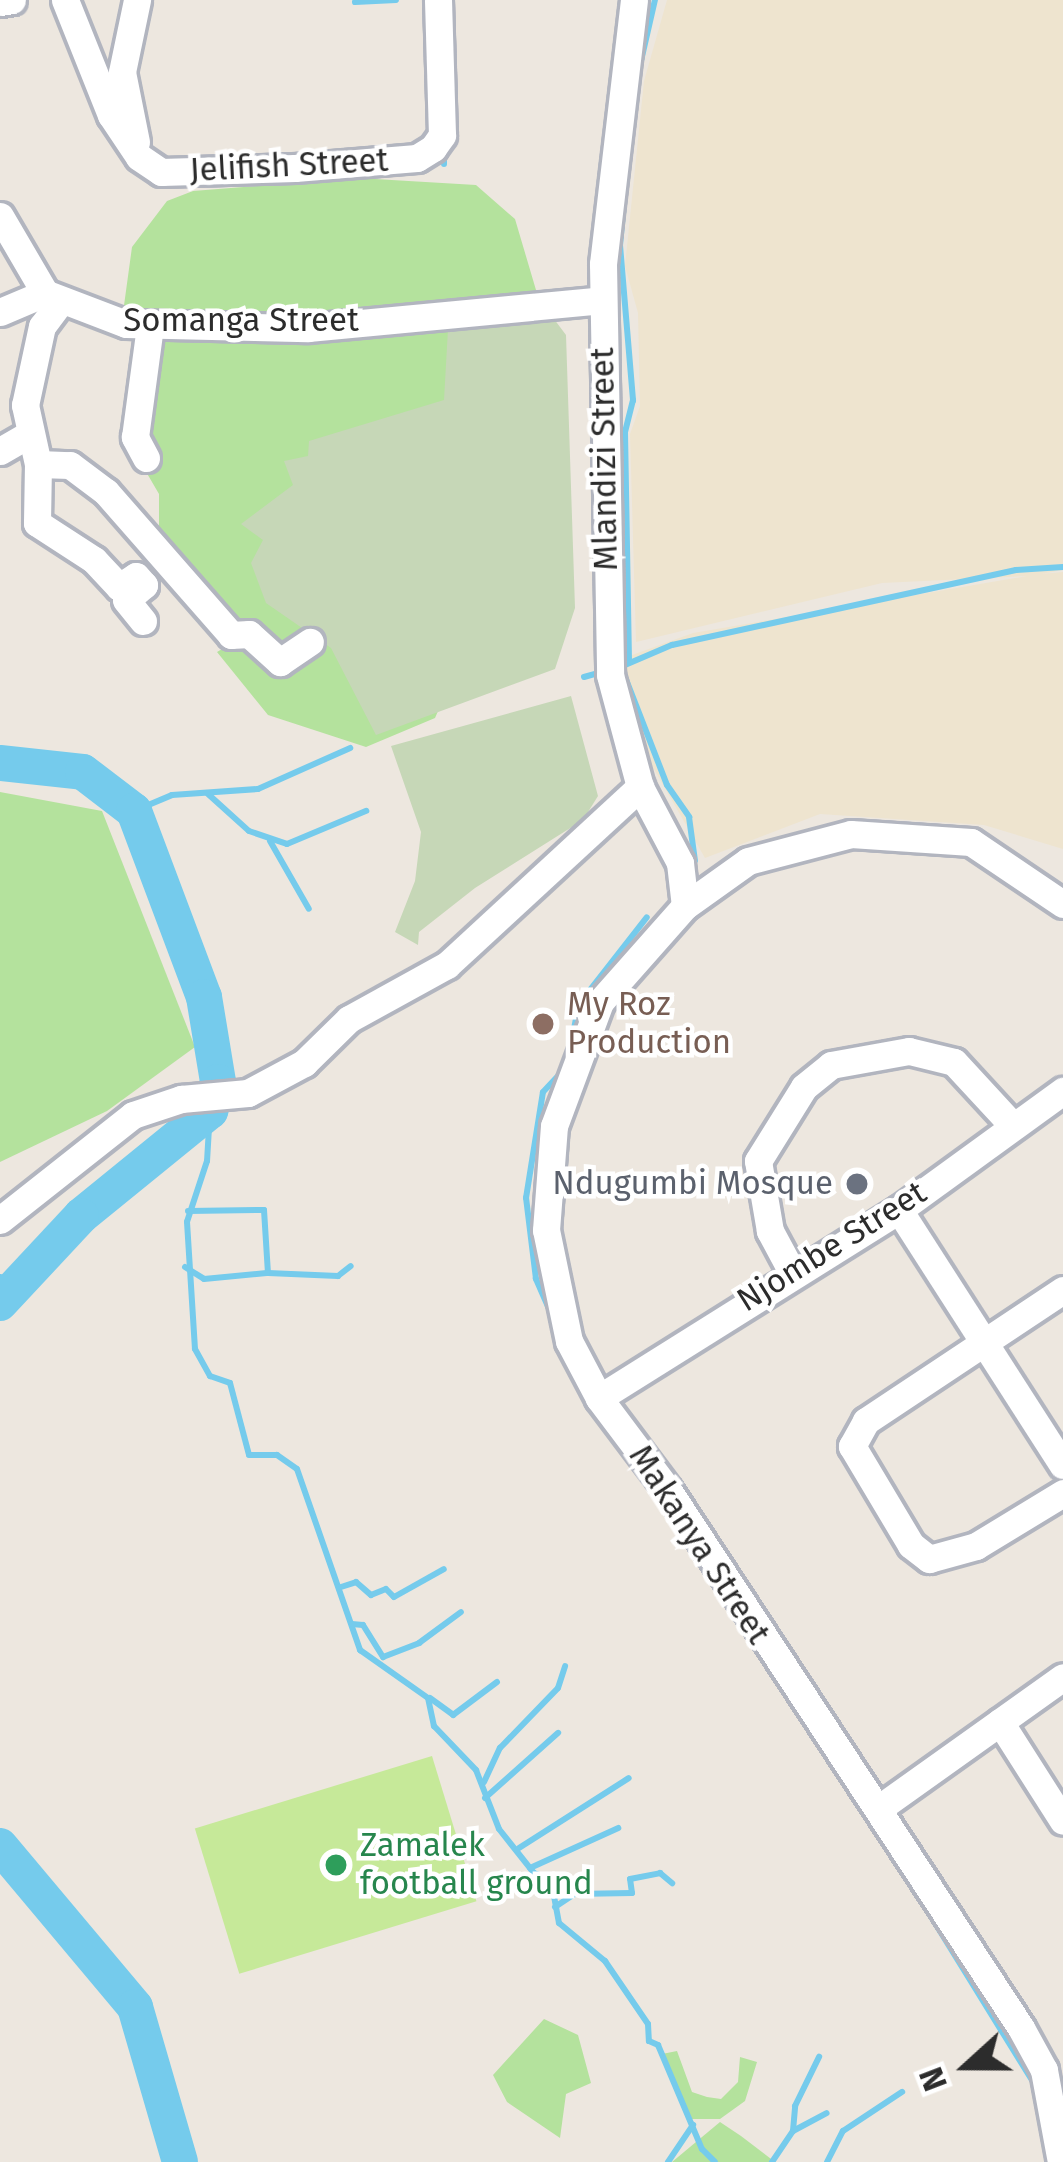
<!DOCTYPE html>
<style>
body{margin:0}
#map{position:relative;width:1063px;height:2162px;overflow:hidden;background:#ede7df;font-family:"Fira Sans",sans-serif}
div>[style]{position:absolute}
.education>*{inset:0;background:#eee4cf}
.green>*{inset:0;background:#b4e29d}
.cemetery>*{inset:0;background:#c6d7b7}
.pitch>*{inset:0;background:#c6e999;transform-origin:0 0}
.stream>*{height:6px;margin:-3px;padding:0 3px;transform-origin:3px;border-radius:3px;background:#75cbec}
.river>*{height:36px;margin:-18px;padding:0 18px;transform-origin:18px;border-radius:18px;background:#75cbec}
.roads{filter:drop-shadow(3px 0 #b2b5bf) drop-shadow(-3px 0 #b2b5bf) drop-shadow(0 3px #b2b5bf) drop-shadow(0 -3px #b2b5bf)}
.minor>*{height:27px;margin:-13.5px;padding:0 13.5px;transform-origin:13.5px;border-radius:13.5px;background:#fff}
.dots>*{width:33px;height:33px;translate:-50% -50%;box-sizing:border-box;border:6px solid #fff;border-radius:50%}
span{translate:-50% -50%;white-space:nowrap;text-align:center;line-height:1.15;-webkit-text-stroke:9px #fff;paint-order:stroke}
.street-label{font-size:33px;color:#2c2c2c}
.education-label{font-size:33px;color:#785e54}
.left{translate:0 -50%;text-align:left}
.worship-label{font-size:33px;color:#5b616d}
.right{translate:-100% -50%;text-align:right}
.leisure-label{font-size:33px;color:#27864d}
.north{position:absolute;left:907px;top:2006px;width:120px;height:120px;-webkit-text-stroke:9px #fff;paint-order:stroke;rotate:249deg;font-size:33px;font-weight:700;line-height:48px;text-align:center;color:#2c2c2c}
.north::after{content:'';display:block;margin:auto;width:42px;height:54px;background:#2c2c2c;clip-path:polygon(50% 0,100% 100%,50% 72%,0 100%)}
</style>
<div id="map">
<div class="education">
<div style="clip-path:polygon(667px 0,1063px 0,1063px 570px,1041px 574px,1063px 572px,1063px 849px,984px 825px,820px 814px,705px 858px,596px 668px,693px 633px,1027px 576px,882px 583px,636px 642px,630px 434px,640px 406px,638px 313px,625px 266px,644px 81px)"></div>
</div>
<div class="green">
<div style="clip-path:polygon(358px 178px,476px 185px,515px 219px,536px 290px,452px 679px,435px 718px,366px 747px,268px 715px,217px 652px,239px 639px,159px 558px,159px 494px,138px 458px,137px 352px,122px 320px,132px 247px,167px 201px,193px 191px)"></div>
<div style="clip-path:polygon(0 792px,102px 811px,195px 1047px,107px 1111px,0 1162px)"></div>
<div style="clip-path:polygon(544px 2019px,578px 2035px,591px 2083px,566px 2094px,560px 2138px,507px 2102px,493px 2075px)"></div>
<div style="clip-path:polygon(677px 2051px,692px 2092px,707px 2097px,721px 2099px,738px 2082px,740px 2057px,757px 2062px,745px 2101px,720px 2119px,692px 2119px,662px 2054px)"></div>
<div style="clip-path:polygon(720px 2122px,741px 2136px,775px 2162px,672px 2162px)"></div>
</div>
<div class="cemetery">
<div style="clip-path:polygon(551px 315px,566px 335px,575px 608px,555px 669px,376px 735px,331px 648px,266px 603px,251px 563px,263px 540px,241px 524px,293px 485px,284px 461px,308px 456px,309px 441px,444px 400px,448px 329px)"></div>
<div style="clip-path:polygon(571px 696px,598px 796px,583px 820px,475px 888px,419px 932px,418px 945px,395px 932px,415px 881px,421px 832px,391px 746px)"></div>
</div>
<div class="pitch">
<div style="left:432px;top:1756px;width:152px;height:248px;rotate:73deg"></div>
</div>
<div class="stream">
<div style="left:355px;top:2px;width:41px;rotate:-2.8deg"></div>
<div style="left:638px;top:74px;width:76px;rotate:-77.1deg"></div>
<div style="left:444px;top:164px;width:17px;rotate:-90deg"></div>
<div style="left:626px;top:182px;width:63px;rotate:95.4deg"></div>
<div style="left:620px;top:245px;width:156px;rotate:85.2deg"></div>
<div style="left:633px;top:400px;width:33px;rotate:104deg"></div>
<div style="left:625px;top:432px;width:229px;rotate:89deg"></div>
<div style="left:618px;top:668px;width:59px;rotate:-23.1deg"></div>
<div style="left:672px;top:645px;width:352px;rotate:-12.3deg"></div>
<div style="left:1016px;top:570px;width:47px;rotate:-3.7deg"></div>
<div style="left:622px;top:669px;width:124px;rotate:68.8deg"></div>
<div style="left:667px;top:785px;width:39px;rotate:55deg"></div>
<div style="left:689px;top:817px;width:44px;rotate:82.2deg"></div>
<div style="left:584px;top:677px;width:19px;rotate:-16deg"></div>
<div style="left:648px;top:774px;width:29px;rotate:61deg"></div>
<div style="left:208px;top:794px;width:55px;rotate:42.1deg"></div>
<div style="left:249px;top:831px;width:40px;rotate:18.9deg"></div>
<div style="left:287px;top:844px;width:86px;rotate:-22.7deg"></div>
<div style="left:134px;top:811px;width:41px;rotate:-22.8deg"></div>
<div style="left:172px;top:795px;width:86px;rotate:-4deg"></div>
<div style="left:258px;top:789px;width:101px;rotate:-24deg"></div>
<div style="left:270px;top:841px;width:78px;rotate:60.2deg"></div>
<div style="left:572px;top:1039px;width:36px;rotate:-79deg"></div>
<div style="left:579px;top:1004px;width:110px;rotate:-52deg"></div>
<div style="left:210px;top:1111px;width:50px;rotate:93.4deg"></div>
<div style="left:207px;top:1161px;width:64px;rotate:108.2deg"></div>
<div style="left:187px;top:1222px;width:127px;rotate:86.4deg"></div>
<div style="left:195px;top:1349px;width:31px;rotate:61deg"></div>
<div style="left:210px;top:1376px;width:21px;rotate:19deg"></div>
<div style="left:230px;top:1383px;width:74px;rotate:75.2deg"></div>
<div style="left:249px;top:1455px;width:28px"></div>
<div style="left:277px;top:1455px;width:24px;rotate:35deg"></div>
<div style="left:297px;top:1469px;width:192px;rotate:70.8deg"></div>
<div style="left:360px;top:1650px;width:83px;rotate:35.2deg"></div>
<div style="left:428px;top:1698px;width:29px;rotate:78deg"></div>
<div style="left:434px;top:1726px;width:61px;rotate:46.3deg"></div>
<div style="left:476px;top:1770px;width:63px;rotate:68.7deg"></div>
<div style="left:499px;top:1829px;width:56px;rotate:51.5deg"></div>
<div style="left:534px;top:1873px;width:18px;rotate:22deg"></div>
<div style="left:551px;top:1880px;width:44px;rotate:79.5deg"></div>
<div style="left:559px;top:1923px;width:60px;rotate:39.6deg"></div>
<div style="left:605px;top:1961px;width:76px;rotate:55.7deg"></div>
<div style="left:648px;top:2024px;width:17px;rotate:87deg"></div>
<div style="left:649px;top:2041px;width:10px;rotate:24deg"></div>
<div style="left:658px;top:2045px;width:113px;rotate:67.1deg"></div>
<div style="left:702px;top:2149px;width:18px;rotate:45deg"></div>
<div style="left:188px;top:1211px;width:76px;rotate:-0.8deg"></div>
<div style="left:264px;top:1210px;width:63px;rotate:86.4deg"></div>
<div style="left:268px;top:1273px;width:70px;rotate:2.5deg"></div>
<div style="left:338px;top:1276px;width:16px;rotate:-38deg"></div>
<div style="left:185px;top:1267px;width:22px;rotate:32deg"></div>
<div style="left:204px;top:1279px;width:63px;rotate:-5.4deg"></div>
<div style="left:0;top:1277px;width:19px;rotate:12deg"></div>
<div style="left:553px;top:1318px;width:43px;rotate:-113.6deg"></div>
<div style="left:536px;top:1279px;width:82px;rotate:-97deg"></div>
<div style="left:526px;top:1198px;width:107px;rotate:-80.9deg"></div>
<div style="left:543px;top:1092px;width:25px;rotate:-47deg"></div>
<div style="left:672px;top:1518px;width:274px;rotate:56.8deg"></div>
<div style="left:341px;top:1587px;width:16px;rotate:-18deg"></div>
<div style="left:356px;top:1582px;width:20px;rotate:41deg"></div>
<div style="left:371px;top:1595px;width:16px;rotate:-22deg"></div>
<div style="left:386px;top:1589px;width:11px;rotate:45deg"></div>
<div style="left:394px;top:1597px;width:57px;rotate:-29.2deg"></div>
<div style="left:352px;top:1624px;width:11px;rotate:5deg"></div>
<div style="left:363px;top:1625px;width:38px;rotate:58deg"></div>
<div style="left:383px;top:1657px;width:39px;rotate:-21deg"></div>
<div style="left:419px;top:1643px;width:52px;rotate:-36.4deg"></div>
<div style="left:430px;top:1698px;width:29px;rotate:36deg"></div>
<div style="left:453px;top:1715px;width:55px;rotate:-36.9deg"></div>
<div style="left:484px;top:1782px;width:38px;rotate:-65deg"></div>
<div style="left:500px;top:1748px;width:83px;rotate:-46deg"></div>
<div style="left:558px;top:1688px;width:23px;rotate:-72deg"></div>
<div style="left:485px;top:1798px;width:98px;rotate:-41.7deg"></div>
<div style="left:519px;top:1848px;width:130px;rotate:-32.5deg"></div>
<div style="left:530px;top:1868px;width:97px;rotate:-24.4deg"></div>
<div style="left:917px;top:1894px;width:221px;rotate:58.3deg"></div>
<div style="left:555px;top:1907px;width:23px;rotate:-34deg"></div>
<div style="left:574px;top:1894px;width:58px;rotate:-1deg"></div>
<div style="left:632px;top:1893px;width:14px;rotate:-98deg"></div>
<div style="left:630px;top:1879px;width:31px;rotate:-11deg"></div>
<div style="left:660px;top:1873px;width:16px;rotate:40deg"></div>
<div style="left:793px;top:2131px;width:25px;rotate:-85deg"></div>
<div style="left:795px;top:2106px;width:55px;rotate:-63.9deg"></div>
<div style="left:668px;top:2162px;width:45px;rotate:-56deg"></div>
<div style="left:772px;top:2162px;width:37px;rotate:-56deg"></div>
<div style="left:793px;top:2131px;width:38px;rotate:-28deg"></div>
<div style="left:827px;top:2162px;width:35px;rotate:-63deg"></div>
<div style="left:843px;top:2131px;width:71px;rotate:-33.5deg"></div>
</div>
<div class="river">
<div style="left:0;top:763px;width:83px;rotate:6.2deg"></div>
<div style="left:83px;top:772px;width:64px;rotate:37.4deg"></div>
<div style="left:134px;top:811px;width:199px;rotate:69.4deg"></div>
<div style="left:204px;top:997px;width:86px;rotate:80.6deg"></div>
<div style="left:218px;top:1082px;width:30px;rotate:105deg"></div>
<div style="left:210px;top:1111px;width:166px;rotate:140.9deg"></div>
<div style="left:81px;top:1216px;width:119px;rotate:133deg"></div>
<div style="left:0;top:1846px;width:210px;rotate:50deg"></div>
<div style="left:135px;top:2007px;width:161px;rotate:73.8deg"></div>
</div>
<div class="roads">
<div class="minor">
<div style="left:65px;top:0;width:124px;rotate:68.2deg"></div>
<div style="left:111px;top:115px;width:50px;rotate:56.3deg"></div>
<div style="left:139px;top:157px;width:27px;rotate:34deg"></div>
<div style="left:161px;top:172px;width:134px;rotate:-1.7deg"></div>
<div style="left:295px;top:168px;width:122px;rotate:-4.7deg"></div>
<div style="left:417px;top:158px;width:19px;rotate:-32deg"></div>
<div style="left:433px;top:148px;width:16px;rotate:-55deg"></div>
<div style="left:442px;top:135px;width:135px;rotate:-91.7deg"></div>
<div style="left:634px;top:0;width:266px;rotate:96.7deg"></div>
<div style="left:603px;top:264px;width:411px;rotate:89deg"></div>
<div style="left:610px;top:675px;width:116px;rotate:75deg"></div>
<div style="left:640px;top:787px;width:86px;rotate:62.2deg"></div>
<div style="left:680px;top:863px;width:43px;rotate:83.4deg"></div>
<div style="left:0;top:2px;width:12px;rotate:-9deg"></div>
<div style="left:136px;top:142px;width:71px;rotate:-101.3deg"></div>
<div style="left:122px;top:72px;width:74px;rotate:-78.2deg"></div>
<div style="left:0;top:216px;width:89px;rotate:59.7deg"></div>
<div style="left:45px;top:293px;width:87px;rotate:20.9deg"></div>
<div style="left:126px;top:324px;width:182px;rotate:1.3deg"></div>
<div style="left:308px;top:328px;width:296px;rotate:-5.4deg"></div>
<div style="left:61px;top:301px;width:31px;rotate:127deg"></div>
<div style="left:42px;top:326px;width:81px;rotate:102.1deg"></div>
<div style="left:25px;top:405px;width:60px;rotate:77.6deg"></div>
<div style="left:38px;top:464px;width:59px;rotate:91deg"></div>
<div style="left:37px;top:523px;width:68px;rotate:33deg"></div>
<div style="left:94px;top:560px;width:37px;rotate:47deg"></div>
<div style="left:119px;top:587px;width:20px;rotate:-33deg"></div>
<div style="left:136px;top:576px;width:12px;rotate:48deg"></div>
<div style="left:144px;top:585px;width:23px;rotate:140deg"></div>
<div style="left:126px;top:600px;width:27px;rotate:51deg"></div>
<div style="left:0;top:312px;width:49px;rotate:-22.9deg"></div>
<div style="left:0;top:451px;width:34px;rotate:-30deg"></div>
<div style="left:146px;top:458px;width:24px;rotate:-118deg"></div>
<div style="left:135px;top:437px;width:112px;rotate:-82.3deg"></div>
<div style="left:38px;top:464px;width:32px;rotate:2deg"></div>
<div style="left:70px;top:465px;width:45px;rotate:36.9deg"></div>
<div style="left:106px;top:492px;width:190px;rotate:48.8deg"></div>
<div style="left:231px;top:635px;width:18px;rotate:-3deg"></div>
<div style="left:249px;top:634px;width:42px;rotate:42.1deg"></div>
<div style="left:280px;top:662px;width:36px;rotate:-34deg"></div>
<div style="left:899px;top:1210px;width:303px;rotate:57.3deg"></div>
<div style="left:0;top:1220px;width:169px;rotate:-38.3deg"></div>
<div style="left:133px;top:1115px;width:51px;rotate:-18.4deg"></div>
<div style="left:181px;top:1099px;width:67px;rotate:-5.1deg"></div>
<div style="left:248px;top:1093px;width:64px;rotate:-28.2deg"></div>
<div style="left:304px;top:1063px;width:63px;rotate:-44.4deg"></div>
<div style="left:349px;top:1019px;width:112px;rotate:-28.9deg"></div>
<div style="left:447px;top:965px;width:263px;rotate:-42.7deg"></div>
<div style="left:792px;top:1272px;width:47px;rotate:-118.2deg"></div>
<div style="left:770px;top:1231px;width:71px;rotate:-99.7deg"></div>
<div style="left:758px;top:1161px;width:87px;rotate:-58.1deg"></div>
<div style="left:804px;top:1087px;width:35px;rotate:-39deg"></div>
<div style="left:831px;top:1065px;width:79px;rotate:-10.2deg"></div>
<div style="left:909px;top:1051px;width:46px;rotate:13.7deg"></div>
<div style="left:954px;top:1062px;width:87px;rotate:47.3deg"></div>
<div style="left:1063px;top:1290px;width:237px;rotate:146.4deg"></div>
<div style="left:866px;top:1421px;width:29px;rotate:119deg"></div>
<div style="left:852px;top:1446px;width:115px;rotate:59.2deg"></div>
<div style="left:911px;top:1545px;width:23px;rotate:38deg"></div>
<div style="left:929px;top:1559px;width:49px;rotate:-15.5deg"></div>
<div style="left:976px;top:1546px;width:102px;rotate:-31.3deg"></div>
<div style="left:599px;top:1398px;width:354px;rotate:-32.1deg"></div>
<div style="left:899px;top:1210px;width:203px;rotate:-36deg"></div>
<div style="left:1000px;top:1722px;width:117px;rotate:57.5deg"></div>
<div style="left:878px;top:1809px;width:227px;rotate:-35.5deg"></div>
<div style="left:1061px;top:2162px;width:94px;rotate:-100.5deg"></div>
<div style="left:1044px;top:2070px;width:48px;rotate:-118.7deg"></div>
<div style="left:1021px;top:2028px;width:643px;rotate:-123.27deg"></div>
<div style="left:668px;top:1490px;width:115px;rotate:-126.9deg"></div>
<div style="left:599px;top:1398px;width:64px;rotate:-117.8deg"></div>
<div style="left:569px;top:1341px;width:113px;rotate:-101.7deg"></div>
<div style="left:546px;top:1230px;width:104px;rotate:-85.6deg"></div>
<div style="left:554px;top:1126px;width:132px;rotate:-69.6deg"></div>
<div style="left:600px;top:1002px;width:128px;rotate:-48.5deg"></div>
<div style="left:685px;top:906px;width:77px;rotate:-35.5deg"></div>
<div style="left:748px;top:861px;width:106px;rotate:-14.7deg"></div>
<div style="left:851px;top:834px;width:120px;rotate:3.8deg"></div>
<div style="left:971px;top:842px;width:111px;rotate:34deg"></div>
</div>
</div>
<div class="dots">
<div style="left:543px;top:1024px;background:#8d6e63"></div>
<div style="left:857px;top:1184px;background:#6b7280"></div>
<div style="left:336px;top:1865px;background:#2e9e5b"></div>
</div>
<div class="street-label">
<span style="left:289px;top:166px;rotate:-3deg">Jelifish Street</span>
<span style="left:241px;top:321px">Somanga Street</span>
<span style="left:605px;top:459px;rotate:-91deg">Mlandizi Street</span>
<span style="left:832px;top:1247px;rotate:-32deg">Njombe Street</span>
<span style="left:699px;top:1545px;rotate:57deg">Makanya Street</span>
</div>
<div class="education-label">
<span class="left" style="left:567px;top:1024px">My Roz<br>Production</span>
</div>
<div class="worship-label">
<span class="right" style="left:833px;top:1184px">Ndugumbi Mosque</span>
</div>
<div class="leisure-label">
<span class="left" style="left:360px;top:1865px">Zamalek<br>football ground</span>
</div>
<div class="north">N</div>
</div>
